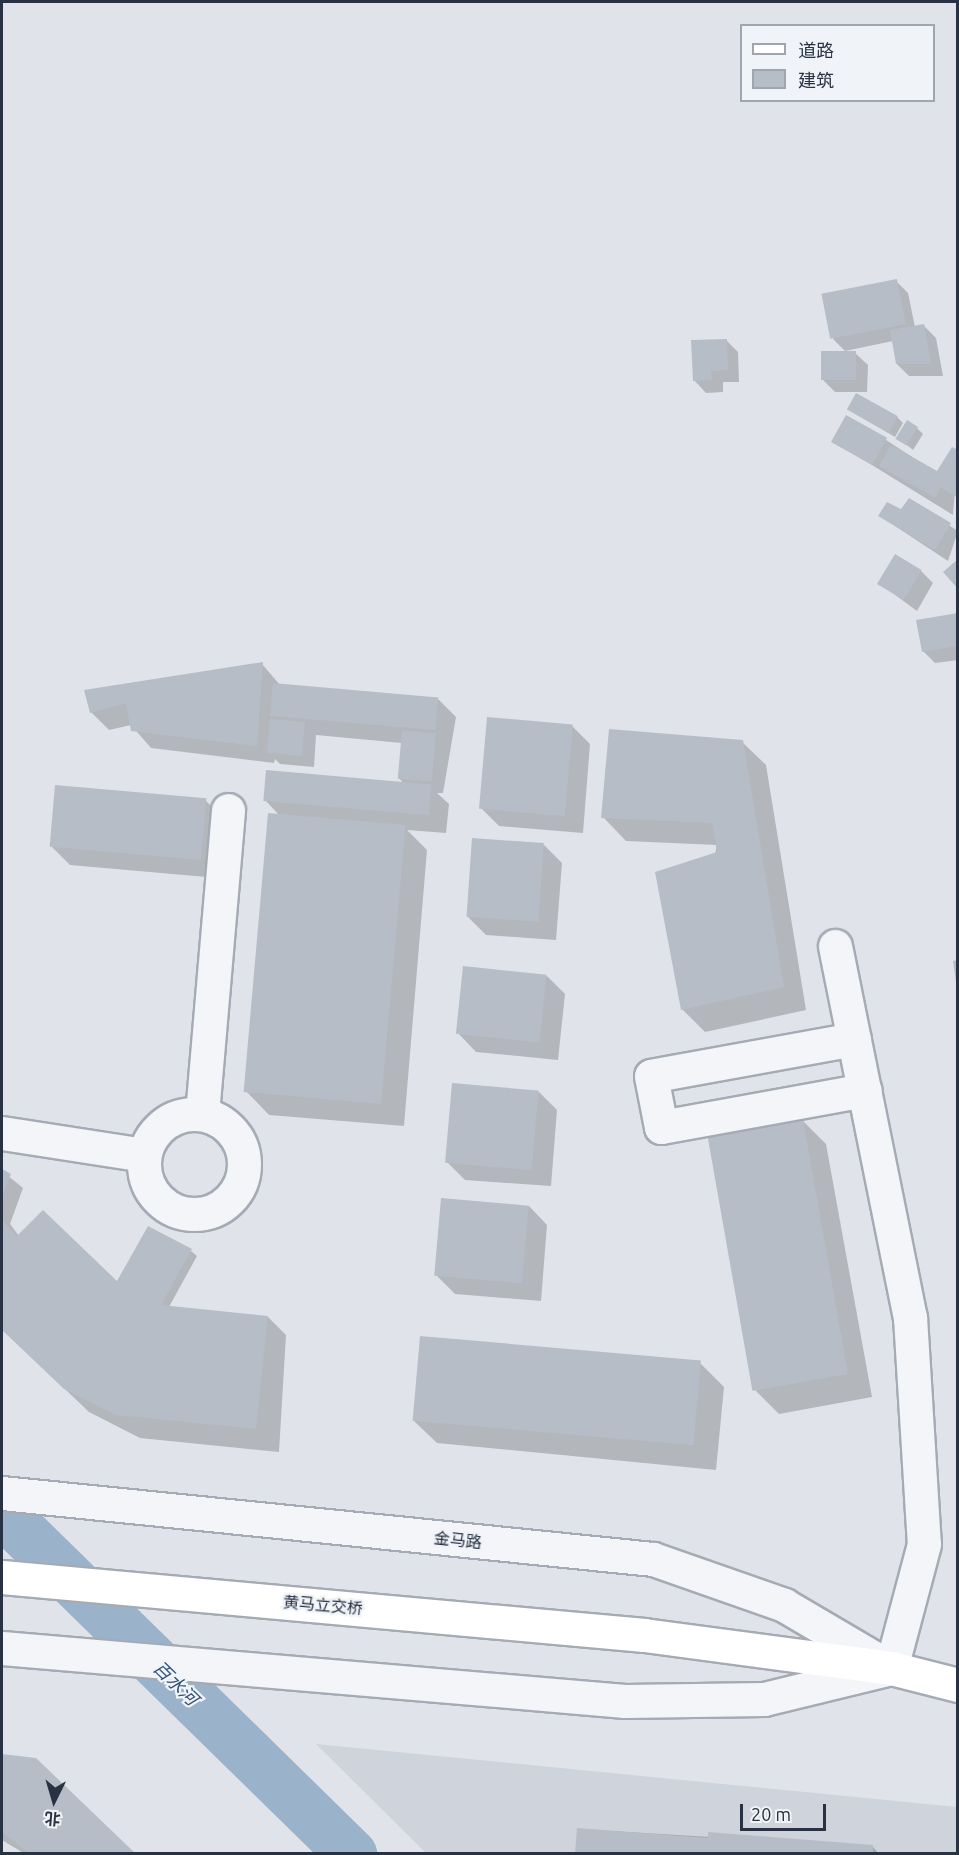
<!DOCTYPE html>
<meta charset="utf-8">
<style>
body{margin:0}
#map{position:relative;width:959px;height:1855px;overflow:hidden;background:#e0e4ea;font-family:Ubuntu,"Noto Sans SC",sans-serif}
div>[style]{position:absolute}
.built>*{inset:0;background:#ced3dc}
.shadow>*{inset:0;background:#0003}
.river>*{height:51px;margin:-25.5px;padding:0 25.5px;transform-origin:25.5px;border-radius:25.5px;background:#9ab3cb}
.building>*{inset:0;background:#b7bdc7;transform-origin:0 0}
.roads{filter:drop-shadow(2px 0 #a5abb4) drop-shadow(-2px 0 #a5abb4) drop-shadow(0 2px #a5abb4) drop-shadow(0 -2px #a5abb4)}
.minor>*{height:33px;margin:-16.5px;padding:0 16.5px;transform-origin:16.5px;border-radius:16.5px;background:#f3f5f8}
.minor>.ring{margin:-16.5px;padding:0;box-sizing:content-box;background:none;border:33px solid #f3f5f8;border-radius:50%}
.major>*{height:33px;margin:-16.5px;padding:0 16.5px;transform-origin:16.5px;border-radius:16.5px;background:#fff}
span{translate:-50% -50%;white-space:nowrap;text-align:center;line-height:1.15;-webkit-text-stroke:4.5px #f0f3f7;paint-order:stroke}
.street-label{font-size:16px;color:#283242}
.water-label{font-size:18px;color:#305178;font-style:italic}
.frame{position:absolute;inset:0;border:3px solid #283242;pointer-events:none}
.legend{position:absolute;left:740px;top:24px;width:195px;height:78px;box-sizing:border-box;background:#f0f3f7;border:2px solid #a0a6af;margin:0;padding:8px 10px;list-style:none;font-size:18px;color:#283242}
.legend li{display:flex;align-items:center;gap:12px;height:30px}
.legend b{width:30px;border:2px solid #a0a6af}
.north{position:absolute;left:24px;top:1771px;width:60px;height:60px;-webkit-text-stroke:4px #f0f3f7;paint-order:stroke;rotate:185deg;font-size:16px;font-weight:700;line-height:24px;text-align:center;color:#283242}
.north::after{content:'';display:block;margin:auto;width:21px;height:27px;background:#283242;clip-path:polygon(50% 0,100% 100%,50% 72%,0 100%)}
.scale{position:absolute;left:740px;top:1804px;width:86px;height:27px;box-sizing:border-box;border:3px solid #283242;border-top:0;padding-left:8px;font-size:18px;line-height:21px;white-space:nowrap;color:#283242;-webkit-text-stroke:4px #f0f3f7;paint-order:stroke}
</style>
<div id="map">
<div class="built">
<div style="clip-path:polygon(316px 1744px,957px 1807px,957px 1853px,426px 1853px)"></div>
</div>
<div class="shadow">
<div style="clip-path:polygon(896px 281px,908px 293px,915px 327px,924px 326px,936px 338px,943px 376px,909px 376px,897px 364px,893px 341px,845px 351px,833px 339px)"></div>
<div style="clip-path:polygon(726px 340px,738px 352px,739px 382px,723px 382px,723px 392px,706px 393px,694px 380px)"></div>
<div style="clip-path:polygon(855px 353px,868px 365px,867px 392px,835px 392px,823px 380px)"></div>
<div style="clip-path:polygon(849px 410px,897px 417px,903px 423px,895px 437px)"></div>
<div style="clip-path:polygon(917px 428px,923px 434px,913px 450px,898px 438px)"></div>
<div style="clip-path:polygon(886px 440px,937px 473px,958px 452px,953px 515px,833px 441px)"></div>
<div style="clip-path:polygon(909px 500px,958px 531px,948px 561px,880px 516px,902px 511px)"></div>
<div style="clip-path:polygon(921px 571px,933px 583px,917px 611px,879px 583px)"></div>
<div style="clip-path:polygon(958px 615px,958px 660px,935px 663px,923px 651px)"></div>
<div style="clip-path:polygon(262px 664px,280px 685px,438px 699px,456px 717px,443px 793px,437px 793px,449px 804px,446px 833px,407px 830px,427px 850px,404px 1126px,269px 1115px,246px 1091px,280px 816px,265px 800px,404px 784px,399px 778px,402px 743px,316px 735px,314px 767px,280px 764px,275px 759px,274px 763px,151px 748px,131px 725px,109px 730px,91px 712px)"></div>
<div style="clip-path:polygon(572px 726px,590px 744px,583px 833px,499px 826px,481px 808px)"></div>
<div style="clip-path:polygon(742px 742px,766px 765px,806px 1010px,705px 1032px,682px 1009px,717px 845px,626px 841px,603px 817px)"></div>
<div style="clip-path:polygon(205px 800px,223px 818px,218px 878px,70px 865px,52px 847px)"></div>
<div style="clip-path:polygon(544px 845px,562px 863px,556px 940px,486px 935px,468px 917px)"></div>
<div style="clip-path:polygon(547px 976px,565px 994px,558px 1060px,476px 1052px,458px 1033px)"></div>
<div style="clip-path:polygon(539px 1092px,557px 1110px,551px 1186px,465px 1180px,447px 1162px)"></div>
<div style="clip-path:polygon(802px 1120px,826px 1144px,872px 1397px,779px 1414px,756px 1391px)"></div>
<div style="clip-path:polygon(2px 1171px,23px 1188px,10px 1224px,19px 1236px,118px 1284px,191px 1251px,197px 1256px,169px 1307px,268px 1317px,286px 1335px,279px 1452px,140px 1438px,89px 1412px,2px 1329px)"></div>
<div style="clip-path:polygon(529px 1206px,547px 1225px,541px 1301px,455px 1294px,437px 1276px)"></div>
<div style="clip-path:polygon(701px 1364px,724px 1387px,716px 1470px,437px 1443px,413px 1420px)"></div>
<div style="clip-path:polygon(2px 1755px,36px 1759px,134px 1854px,25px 1854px,2px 1840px)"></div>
<div style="clip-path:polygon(578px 1829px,873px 1847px,879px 1854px,577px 1854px)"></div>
</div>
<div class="river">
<div style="left:2px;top:1512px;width:489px;rotate:44.4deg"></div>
</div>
<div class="building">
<div style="left:897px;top:279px;width:46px;height:77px;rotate:79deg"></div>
<div style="clip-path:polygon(924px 324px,931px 364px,896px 364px,890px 330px)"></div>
<div style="clip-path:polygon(727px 339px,728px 370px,711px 371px,712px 380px,693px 381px,691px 340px)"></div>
<div style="left:821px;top:351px;width:35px;height:29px"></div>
<div style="left:856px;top:393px;width:48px;height:19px;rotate:29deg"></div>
<div style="left:846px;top:415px;width:47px;height:31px;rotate:29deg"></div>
<div style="left:907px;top:420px;width:13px;height:22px;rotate:32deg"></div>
<div style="clip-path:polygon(891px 445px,937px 471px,952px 447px,958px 450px,958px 498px,941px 487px,935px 498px,879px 466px)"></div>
<div style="clip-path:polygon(909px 498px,951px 523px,935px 550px,878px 516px,887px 502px,901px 509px)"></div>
<div style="left:895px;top:554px;width:31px;height:35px;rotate:31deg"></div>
<div style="clip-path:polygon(958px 559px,958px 589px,943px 572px)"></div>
<div style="clip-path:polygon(958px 613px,958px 646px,922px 652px,916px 620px)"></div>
<div style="clip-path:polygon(263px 662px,257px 746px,131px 731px,126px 703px,90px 713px,84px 690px)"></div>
<div style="left:273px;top:683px;width:166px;height:33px;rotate:5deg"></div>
<div style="left:487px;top:717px;width:86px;height:92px;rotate:5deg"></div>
<div style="left:270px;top:719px;width:35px;height:34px;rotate:5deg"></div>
<div style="clip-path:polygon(609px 729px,743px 740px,784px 987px,681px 1010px,655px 872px,717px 852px,712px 823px,601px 818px)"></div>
<div style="left:402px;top:730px;width:34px;height:49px;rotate:5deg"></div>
<div style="left:266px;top:770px;width:166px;height:31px;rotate:5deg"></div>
<div style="left:55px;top:785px;width:152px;height:62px;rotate:5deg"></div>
<div style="left:268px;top:813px;width:138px;height:280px;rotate:5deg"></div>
<div style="left:472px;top:838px;width:72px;height:79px;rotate:4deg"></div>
<div style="clip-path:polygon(958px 960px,958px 982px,956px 982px,953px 961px)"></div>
<div style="left:463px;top:966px;width:84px;height:68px;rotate:6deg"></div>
<div style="left:452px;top:1083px;width:87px;height:80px;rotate:5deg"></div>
<div style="left:803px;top:1119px;width:259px;height:97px;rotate:80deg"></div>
<div style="clip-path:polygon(2px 1169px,11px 1174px,2px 1196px)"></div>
<div style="left:441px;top:1198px;width:88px;height:78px;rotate:5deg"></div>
<div style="clip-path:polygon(43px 1210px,117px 1281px,148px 1226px,192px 1249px,161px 1305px,268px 1316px,256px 1429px,116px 1415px,64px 1389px,2px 1330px,2px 1220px,17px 1236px)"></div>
<div style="left:420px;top:1336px;width:282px;height:85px;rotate:5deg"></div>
<div style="clip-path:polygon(2px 1754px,36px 1758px,136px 1854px,30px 1854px,2px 1832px)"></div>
<div style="clip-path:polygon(577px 1828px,708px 1838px,708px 1832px,873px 1845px,873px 1854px,575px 1854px)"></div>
</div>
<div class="roads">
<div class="minor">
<div style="left:835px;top:946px;width:379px;rotate:78.6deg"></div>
<div style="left:910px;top:1317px;width:227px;rotate:86.5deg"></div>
<div style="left:924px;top:1544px;width:128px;rotate:104.9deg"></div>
<div style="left:854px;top:1039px;width:206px;rotate:169.7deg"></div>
<div style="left:651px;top:1076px;width:52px;rotate:78.9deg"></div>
<div style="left:661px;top:1127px;width:207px;rotate:-10.3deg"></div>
<div class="ring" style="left:144px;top:1114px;width:67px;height:67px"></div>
<div style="left:202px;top:1114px;width:305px;rotate:-85.1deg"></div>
<div style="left:2px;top:1133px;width:144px;rotate:8.8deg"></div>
<div style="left:2px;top:1493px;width:654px;rotate:5.79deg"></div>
<div style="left:653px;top:1559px;width:139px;rotate:19.3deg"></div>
<div style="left:784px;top:1605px;width:124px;rotate:30.5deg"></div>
<div style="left:2px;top:1648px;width:625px;rotate:4.86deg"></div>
<div style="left:625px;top:1701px;width:139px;rotate:-0.8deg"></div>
<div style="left:764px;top:1699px;width:131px;rotate:-13.7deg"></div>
</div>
<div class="major">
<div style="left:2px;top:1577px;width:645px;rotate:5.16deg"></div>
<div style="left:644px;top:1635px;width:249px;rotate:7.6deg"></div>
<div style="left:891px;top:1668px;width:69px;rotate:14.2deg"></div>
</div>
</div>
<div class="street-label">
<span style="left:458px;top:1540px;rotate:6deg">金马路</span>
<span style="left:323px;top:1605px;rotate:5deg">黄马立交桥</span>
</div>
<div class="water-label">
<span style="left:176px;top:1683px;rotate:44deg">百水河</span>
</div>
<div class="frame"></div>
<ul class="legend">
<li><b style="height:8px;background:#fff"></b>道路</li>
<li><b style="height:16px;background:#b7bdc7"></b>建筑</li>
</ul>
<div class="north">北</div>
<div class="scale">20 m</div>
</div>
